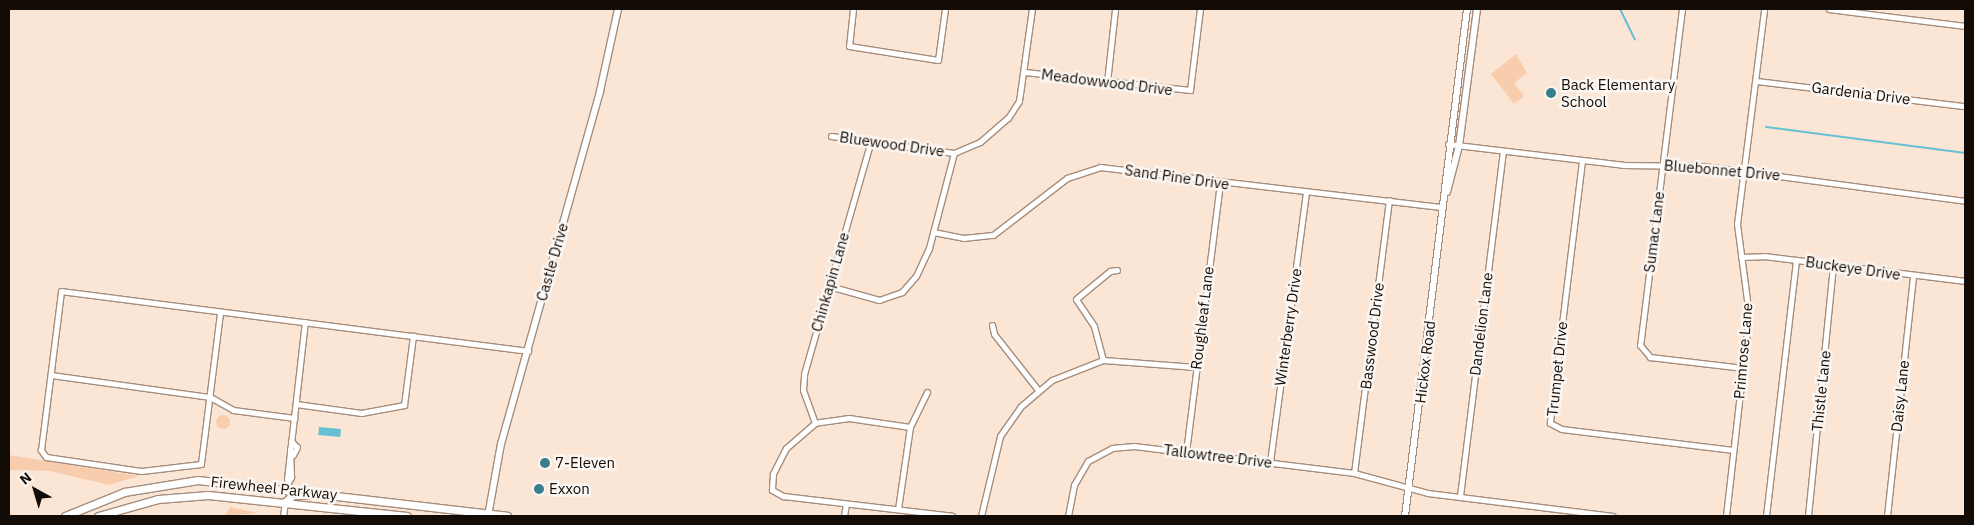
<!DOCTYPE html>
<style>
body{margin:0}
#map{position:relative;width:1974px;height:525px;overflow:hidden;background:#fbe5d5;font-family:"IBM Plex Sans",sans-serif}
div>[style]{position:absolute}
.green>*{inset:0;background:#f7cdae}
.round{border-radius:50%}
.water>*{inset:0;background:#64c1d3;transform-origin:0 0}
.stream>*{height:2px;margin:-1px;padding:0 1px;transform-origin:1px;border-radius:1px;background:#64c1d3}
.roads{filter:drop-shadow(1px 0 #a68d7b) drop-shadow(-1px 0 #a68d7b) drop-shadow(0 1px #a68d7b) drop-shadow(0 -1px #a68d7b)}
.minor>*{height:5px;margin:-2.5px;padding:0 2.5px;transform-origin:2.5px;border-radius:2.5px;background:#fff}
.tertiary>*{height:6px;margin:-3px;padding:0 3px;transform-origin:3px;border-radius:3px;background:#fff}
.secondary>*{height:7px;margin:-3.5px;padding:0 3.5px;transform-origin:3.5px;border-radius:3.5px;background:#fff}
.dots>*{width:14px;height:14px;translate:-50% -50%;box-sizing:border-box;border:2px solid #fbf6f2;border-radius:50%}
span{translate:-50% -50%;white-space:nowrap;text-align:center;line-height:1.15;-webkit-text-stroke:5px #fbf6f2;paint-order:stroke}
.street-label{font-size:15px;color:#130b05}
.poi-label{font-size:15px;color:#130b05}
.left{translate:0 -50%;text-align:left}
.frame{position:absolute;inset:0;border:10px solid #130b05;pointer-events:none}
.north{position:absolute;left:10px;top:465px;width:50px;height:50px;-webkit-text-stroke:4px #fbf6f2;paint-order:stroke;rotate:321deg;font-size:14px;font-weight:700;line-height:20px;text-align:center;color:#130b05}
.north::after{content:'';display:block;margin:auto;width:18px;height:22px;background:#130b05;clip-path:polygon(50% 0,100% 100%,50% 72%,0 100%)}
</style>
<div id="map">
<div class="green">
<div style="clip-path:polygon(1516px 54px,1527px 73px,1514px 83px,1524px 96px,1514px 104px,1491px 74px)"></div>
<div class="round" style="left:216px;top:415px;width:14px;height:14px"></div>
<div style="clip-path:polygon(9px 455px,139px 476px,109px 485px,50px 471px,9px 470px)"></div>
<div style="clip-path:polygon(230px 507px,257px 513px,225px 516px)"></div>
</div>
<div class="water">
<div style="left:319px;top:427px;width:22px;height:8px;rotate:5deg"></div>
</div>
<div class="stream">
<div style="left:1620px;top:9px;width:34px;rotate:64deg"></div>
<div style="left:1766px;top:127px;width:201px;rotate:7.4deg"></div>
</div>
<div class="roads">
<div class="minor">
<div style="left:853px;top:9px;width:37px;rotate:96deg"></div>
<div style="left:849px;top:46px;width:90px;rotate:8.9deg"></div>
<div style="left:938px;top:60px;width:51px;rotate:-82.2deg"></div>
<div style="left:1682px;top:9px;width:339px;rotate:97.1deg"></div>
<div style="left:1640px;top:345px;width:16px;rotate:50deg"></div>
<div style="left:1650px;top:357px;width:94px;rotate:6.7deg"></div>
<div style="left:1829px;top:9px;width:137px;rotate:7.1deg"></div>
<div style="left:1025px;top:72px;width:166px;rotate:6.2deg"></div>
<div style="left:1190px;top:90px;width:82px;rotate:-83deg"></div>
<div style="left:1757px;top:81px;width:209px;rotate:6.9deg"></div>
<div style="left:1107px;top:82px;width:73px;rotate:-83.7deg"></div>
<div style="left:831px;top:136px;width:124px;rotate:7.9deg"></div>
<div style="left:954px;top:153px;width:28px;rotate:-23deg"></div>
<div style="left:980px;top:142px;width:37px;rotate:-41deg"></div>
<div style="left:1008px;top:118px;width:20px;rotate:-57deg"></div>
<div style="left:1019px;top:101px;width:93px;rotate:-82deg"></div>
<div style="left:1448px;top:144px;width:176px;rotate:6.8deg"></div>
<div style="left:1623px;top:165px;width:81px;rotate:0.7deg"></div>
<div style="left:1704px;top:166px;width:263px;rotate:7.6deg"></div>
<div style="left:1582px;top:161px;width:264px;rotate:97deg"></div>
<div style="left:1550px;top:423px;width:13px;rotate:27deg"></div>
<div style="left:1562px;top:429px;width:172px;rotate:7deg"></div>
<div style="left:933px;top:232px;width:31px;rotate:11deg"></div>
<div style="left:963px;top:238px;width:30px;rotate:-6deg"></div>
<div style="left:993px;top:235px;width:93px;rotate:-37.6deg"></div>
<div style="left:1067px;top:178px;width:35px;rotate:-18deg"></div>
<div style="left:1100px;top:167px;width:345px;rotate:6.7deg"></div>
<div style="left:1741px;top:257px;width:23px;rotate:-2deg"></div>
<div style="left:1764px;top:256px;width:203px;rotate:7.1deg"></div>
<div style="left:829px;top:286px;width:52px;rotate:15.6deg"></div>
<div style="left:879px;top:300px;width:24px;rotate:-19deg"></div>
<div style="left:902px;top:292px;width:21px;rotate:-49deg"></div>
<div style="left:916px;top:276px;width:31px;rotate:-65deg"></div>
<div style="left:929px;top:248px;width:98px;rotate:-75.3deg"></div>
<div style="left:220px;top:313px;width:152px;rotate:97.2deg"></div>
<div style="left:201px;top:464px;width:60px;rotate:173.3deg"></div>
<div style="left:141px;top:471px;width:96px;rotate:-171.6deg"></div>
<div style="left:46px;top:457px;width:9px;rotate:-126deg"></div>
<div style="left:41px;top:450px;width:160px;rotate:-82.8deg"></div>
<div style="left:61px;top:291px;width:471px;rotate:7.3deg"></div>
<div style="left:992px;top:325px;width:9px;rotate:77deg"></div>
<div style="left:994px;top:334px;width:71px;rotate:51.8deg"></div>
<div style="left:1103px;top:360px;width:35px;rotate:-105deg"></div>
<div style="left:1094px;top:326px;width:32px;rotate:-124deg"></div>
<div style="left:1076px;top:299px;width:44px;rotate:-39.5deg"></div>
<div style="left:1110px;top:271px;width:7px;rotate:-8deg"></div>
<div style="left:51px;top:375px;width:161px;rotate:7.9deg"></div>
<div style="left:210px;top:397px;width:26px;rotate:29deg"></div>
<div style="left:233px;top:410px;width:62px;rotate:7.5deg"></div>
<div style="left:296px;top:404px;width:66px;rotate:7.9deg"></div>
<div style="left:361px;top:413px;width:44px;rotate:-10.5deg"></div>
<div style="left:404px;top:405px;width:70px;rotate:-82.6deg"></div>
<div style="left:815px;top:423px;width:35px;rotate:-110deg"></div>
<div style="left:803px;top:390px;width:16px;rotate:-86deg"></div>
<div style="left:804px;top:374px;width:242px;rotate:-74deg"></div>
<div style="left:910px;top:427px;width:62px;rotate:-171.6deg"></div>
<div style="left:849px;top:418px;width:34px;rotate:172deg"></div>
<div style="left:815px;top:423px;width:38px;rotate:139deg"></div>
<div style="left:786px;top:448px;width:29px;rotate:117deg"></div>
<div style="left:773px;top:474px;width:16px;rotate:94deg"></div>
<div style="left:772px;top:490px;width:13px;rotate:29deg"></div>
<div style="left:783px;top:496px;width:170px;rotate:6.7deg"></div>
<div style="left:291px;top:441px;width:8px;rotate:45deg"></div>
<div style="left:297px;top:447px;width:9px;rotate:117deg"></div>
<div style="left:1186px;top:452px;width:271px;rotate:-82.8deg"></div>
<div style="left:1270px;top:462px;width:271px;rotate:-82.4deg"></div>
<div style="left:1354px;top:473px;width:275px;rotate:-82.7deg"></div>
<div style="left:287px;top:479px;width:158px;rotate:-83.5deg"></div>
<div style="left:285px;top:488px;width:13px;rotate:-61deg"></div>
<div style="left:291px;top:477px;width:28px;rotate:-92deg"></div>
<div style="left:1460px;top:496px;width:348px;rotate:-82.9deg"></div>
<div style="left:898px;top:509px;width:83px;rotate:-81.7deg"></div>
<div style="left:910px;top:427px;width:39px;rotate:-64deg"></div>
<div style="left:283px;top:516px;width:14px;rotate:-82deg"></div>
<div style="left:844px;top:516px;width:12px;rotate:-81deg"></div>
<div style="left:981px;top:516px;width:82px;rotate:-76.6deg"></div>
<div style="left:1000px;top:436px;width:35px;rotate:-55deg"></div>
<div style="left:1020px;top:407px;width:42px;rotate:-40.2deg"></div>
<div style="left:1052px;top:380px;width:55px;rotate:-21.4deg"></div>
<div style="left:1103px;top:360px;width:93px;rotate:4.3deg"></div>
<div style="left:1068px;top:516px;width:32px;rotate:-79deg"></div>
<div style="left:1074px;top:485px;width:28px;rotate:-60deg"></div>
<div style="left:1088px;top:461px;width:27px;rotate:-28deg"></div>
<div style="left:1112px;top:448px;width:22px;rotate:-5deg"></div>
<div style="left:1134px;top:446px;width:222px;rotate:7deg"></div>
<div style="left:1354px;top:473px;width:77px;rotate:15.1deg"></div>
<div style="left:1428px;top:493px;width:186px;rotate:7.1deg"></div>
<div style="left:1726px;top:516px;width:202px;rotate:-83.5deg"></div>
<div style="left:1749px;top:315px;width:92px;rotate:-97.5deg"></div>
<div style="left:1737px;top:224px;width:217px;rotate:-82.8deg"></div>
<div style="left:1766px;top:516px;width:258px;rotate:-83.3deg"></div>
<div style="left:1808px;top:516px;width:252px;rotate:-84.3deg"></div>
<div style="left:1887px;top:516px;width:241px;rotate:-83.8deg"></div>
</div>
<div class="tertiary">
<div style="left:1447px;top:192px;width:48px;rotate:-75.4deg"></div>
<div style="left:1459px;top:146px;width:138px;rotate:-82.5deg"></div>
<div style="left:488px;top:516px;width:73px;rotate:-79.8deg"></div>
<div style="left:501px;top:444px;width:367px;rotate:-74.3deg"></div>
<div style="left:600px;top:91px;width:84px;rotate:-77.6deg"></div>
<div style="left:1405px;top:516px;width:511px;rotate:-83.03deg"></div>
</div>
<div class="secondary">
<div style="left:285px;top:502px;width:11px;rotate:-41deg"></div>
<div style="left:293px;top:495px;width:18px"></div>
<div style="left:65px;top:516px;width:64px;rotate:-22.1deg"></div>
<div style="left:124px;top:492px;width:75px;rotate:-9.2deg"></div>
<div style="left:198px;top:480px;width:311px;rotate:6.6deg"></div>
<div style="left:98px;top:516px;width:62px;rotate:-15.8deg"></div>
<div style="left:158px;top:499px;width:50px;rotate:-4.6deg"></div>
<div style="left:208px;top:495px;width:200px;rotate:6deg"></div>
</div>
</div>
<div class="dots">
<div style="left:1551px;top:93px;background:#397e8b"></div>
<div style="left:545px;top:463px;background:#397e8b"></div>
<div style="left:539px;top:489px;background:#397e8b"></div>
</div>
<div class="street-label">
<span style="left:1107px;top:82px;rotate:7deg">Meadowwood Drive</span>
<span style="left:1861px;top:93px;rotate:7deg">Gardenia Drive</span>
<span style="left:892px;top:144px;rotate:8deg">Bluewood Drive</span>
<span style="left:1722px;top:170px;rotate:5deg">Bluebonnet Drive</span>
<span style="left:1177px;top:177px;rotate:8deg">Sand Pine Drive</span>
<span style="left:1654px;top:232px;rotate:-83deg">Sumac Lane</span>
<span style="left:552px;top:262px;rotate:-74deg">Castle Drive</span>
<span style="left:1853px;top:268px;rotate:8deg">Buckeye Drive</span>
<span style="left:830px;top:282px;rotate:-74deg">Chinkapin Lane</span>
<span style="left:1202px;top:318px;rotate:-83deg">Roughleaf Lane</span>
<span style="left:1481px;top:324px;rotate:-83deg">Dandelion Lane</span>
<span style="left:1288px;top:327px;rotate:-82deg">Winterberry Drive</span>
<span style="left:1372px;top:336px;rotate:-83deg">Basswood Drive</span>
<span style="left:1743px;top:351px;rotate:-85deg">Primrose Lane</span>
<span style="left:1425px;top:362px;rotate:-83deg">Hickox Road</span>
<span style="left:1557px;top:369px;rotate:-84deg">Trumpet Drive</span>
<span style="left:1821px;top:391px;rotate:-84deg">Thistle Lane</span>
<span style="left:1900px;top:396px;rotate:-84deg">Daisy Lane</span>
<span style="left:1218px;top:456px;rotate:7deg">Tallowtree Drive</span>
<span style="left:274px;top:488px;rotate:6deg">Firewheel Parkway</span>
</div>
<div class="poi-label">
<span class="left" style="left:1561px;top:93px">Back Elementary<br>School</span>
<span class="left" style="left:555px;top:463px">7-Eleven</span>
<span class="left" style="left:549px;top:489px">Exxon</span>
</div>
<div class="frame"></div>
<div class="north">N</div>
</div>
